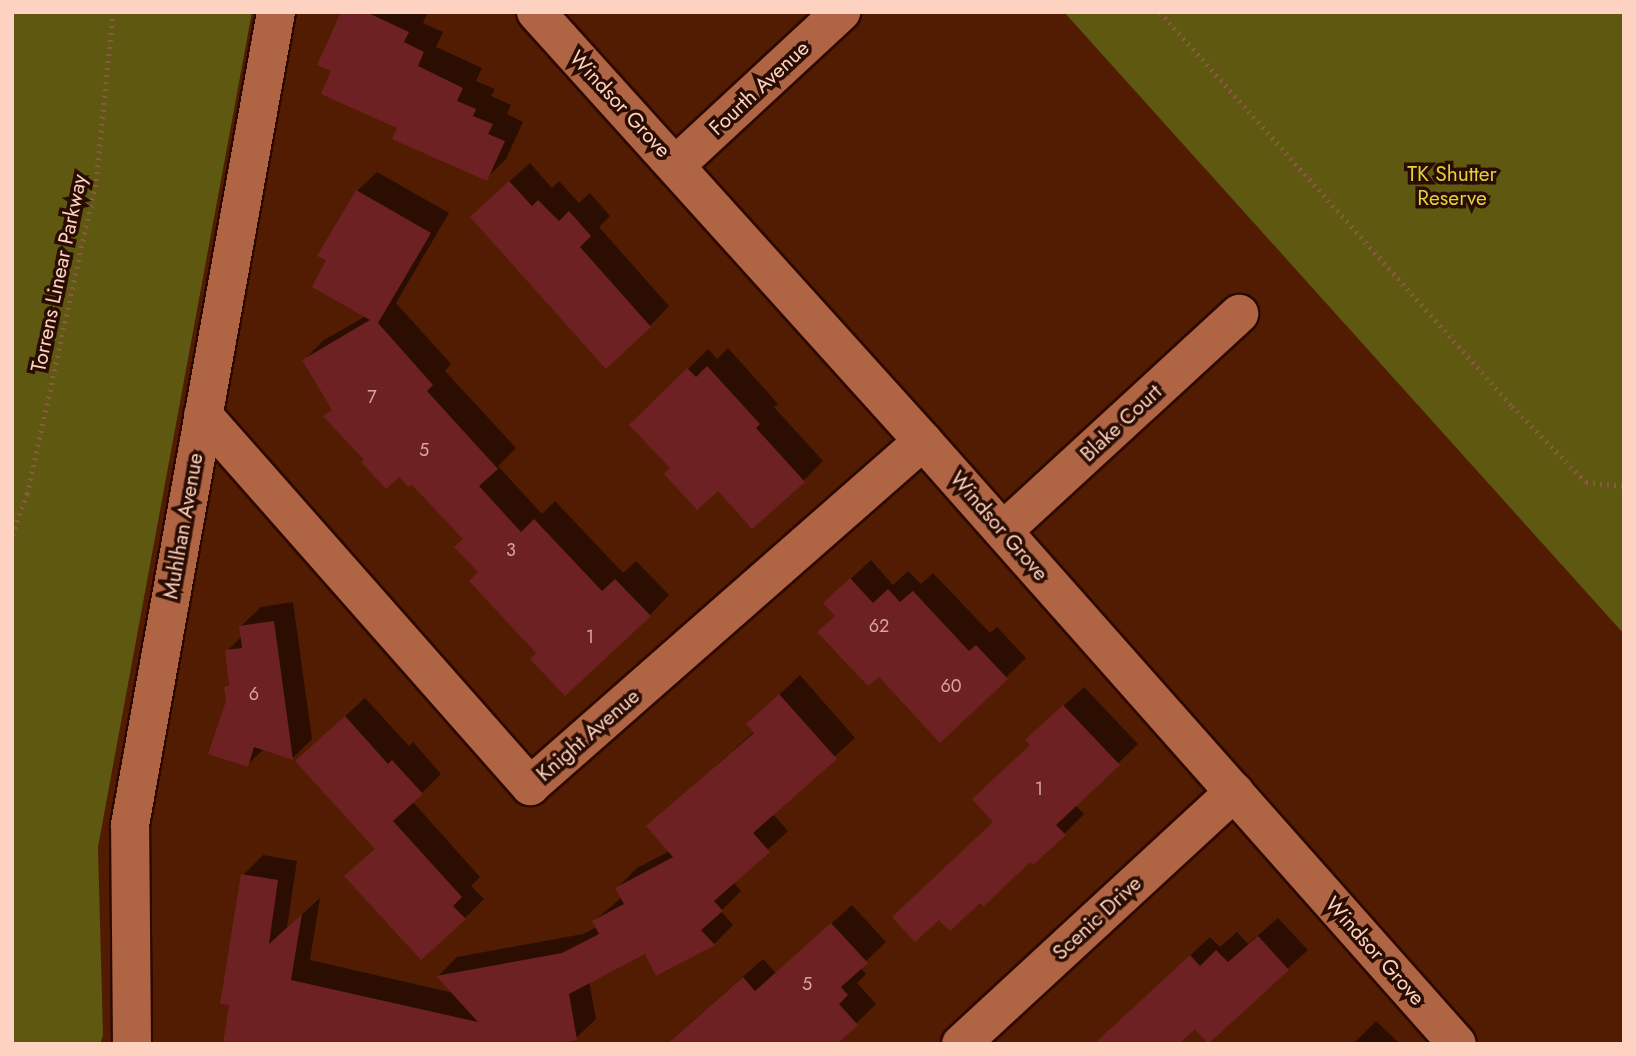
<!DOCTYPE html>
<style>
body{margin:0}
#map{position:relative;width:1636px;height:1056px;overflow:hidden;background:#511c02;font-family:Jost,sans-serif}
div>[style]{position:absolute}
.green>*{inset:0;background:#5f5810}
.shadow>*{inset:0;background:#0007}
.building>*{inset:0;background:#6d2122}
.path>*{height:4.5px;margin-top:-2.25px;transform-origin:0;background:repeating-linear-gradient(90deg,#8a5941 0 2px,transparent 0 7px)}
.roads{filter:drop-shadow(2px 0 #2e0900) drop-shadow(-2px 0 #2e0900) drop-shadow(0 2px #2e0900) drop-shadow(0 -2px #2e0900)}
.street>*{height:38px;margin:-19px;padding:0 19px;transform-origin:19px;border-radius:19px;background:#af6443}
span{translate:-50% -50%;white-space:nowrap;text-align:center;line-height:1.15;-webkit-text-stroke:7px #2a0d02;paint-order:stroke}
.number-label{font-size:18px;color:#d9a698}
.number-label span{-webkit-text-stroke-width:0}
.street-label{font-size:21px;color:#fdd2c0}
.park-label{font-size:21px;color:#e0d23d}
.frame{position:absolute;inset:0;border:14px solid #fdd2c0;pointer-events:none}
</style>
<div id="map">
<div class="green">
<div style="clip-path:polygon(12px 12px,252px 12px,98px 847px,103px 1035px,100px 1044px,12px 1044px)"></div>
<div style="clip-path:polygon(1064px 12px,1624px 12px,1624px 634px)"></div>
</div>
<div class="shadow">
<div style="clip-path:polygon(342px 12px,428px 12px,423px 23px,443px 32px,436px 47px,482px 68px,476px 81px,495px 89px,491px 96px,511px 105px,507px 114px,523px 122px,506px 159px,486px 179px,399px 127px,334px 70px)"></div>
<div style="clip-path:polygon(530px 163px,552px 188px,559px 181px,579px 203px,590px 193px,610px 216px,599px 227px,669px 306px,650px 326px,492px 197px)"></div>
<div style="clip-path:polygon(377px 172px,449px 213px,396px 303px,451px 364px,445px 371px,516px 448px,498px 466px,542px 514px,555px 501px,623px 573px,636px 561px,669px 595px,650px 615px,538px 653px,481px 572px,465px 539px,411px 482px,366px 459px,333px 409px,304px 360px,324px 340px,366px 316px,329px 260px,357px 191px)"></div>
<div style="clip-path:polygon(728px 348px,778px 404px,774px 407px,823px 461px,803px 481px,718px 489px,672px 467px,632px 425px,708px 349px,717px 359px)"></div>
<div style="clip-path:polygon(871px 560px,893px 585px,908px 571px,921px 584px,933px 573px,990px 633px,997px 627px,1026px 658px,940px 740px,837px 615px,845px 584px)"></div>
<div style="clip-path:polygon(293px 602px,312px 739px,293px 758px,264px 749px,247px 765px,228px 701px,226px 687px,231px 682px,227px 651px,242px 636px,241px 626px,261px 607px)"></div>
<div style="clip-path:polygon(800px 675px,855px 738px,772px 813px,788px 831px,733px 882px,741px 891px,721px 911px,733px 925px,714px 944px,646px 952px,589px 981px,596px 1019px,576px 1038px,231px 1004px,243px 875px,263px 855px,297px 861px,287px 928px,320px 898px,310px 960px,454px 993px,438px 976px,457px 957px,583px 934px,597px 927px,594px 921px,622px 897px,617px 888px,637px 868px,670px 851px,648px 826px,755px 731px,748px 724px)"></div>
<div style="clip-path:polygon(1084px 687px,1138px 744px,1075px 805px,1084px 814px,1064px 834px,995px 822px,1032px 745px,1047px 721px)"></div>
<div style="clip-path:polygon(365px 698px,409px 746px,413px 742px,441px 774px,413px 802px,480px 877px,471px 886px,484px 899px,465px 918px,377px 848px,317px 742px)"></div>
<div style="clip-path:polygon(852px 905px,886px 942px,860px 967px,866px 974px,857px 983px,876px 1004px,837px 1042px,839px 1044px,667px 1044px,763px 959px,776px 973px)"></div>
<div style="clip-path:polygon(1278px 918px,1308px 950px,1208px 1041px,1195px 1027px,1095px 1044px,1210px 937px,1220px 947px,1237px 932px,1248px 944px)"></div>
<div style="clip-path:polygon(1376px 1021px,1400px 1044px,1353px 1044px)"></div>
</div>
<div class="building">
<div style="clip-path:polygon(341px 12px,366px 12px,409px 32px,404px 42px,424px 52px,418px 66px,463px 88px,457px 101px,476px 109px,473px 116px,493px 124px,488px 134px,505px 141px,487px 181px,392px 139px,397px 128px,321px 94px,331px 71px,317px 65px)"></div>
<div style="clip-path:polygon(509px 181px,532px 206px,538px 200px,559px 221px,569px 211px,591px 236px,580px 247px,651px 327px,606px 369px,470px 217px)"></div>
<div style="clip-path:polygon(356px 190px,431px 233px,378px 323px,433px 385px,427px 391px,498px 469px,479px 486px,521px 532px,534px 519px,602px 591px,615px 579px,651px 616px,565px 696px,530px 659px,536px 653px,469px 581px,478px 572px,454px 547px,463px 539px,411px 484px,409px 487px,399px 477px,386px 489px,361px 462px,364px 460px,323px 416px,332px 410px,302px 360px,370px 320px,312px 287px,326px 260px,317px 256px)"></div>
<div style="clip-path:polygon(707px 366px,760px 424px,756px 428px,805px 482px,752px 529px,718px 491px,697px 510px,664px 474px,670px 468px,629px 425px,687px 368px,696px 377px)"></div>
<div style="clip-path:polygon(850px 578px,873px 603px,888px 589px,900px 602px,913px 591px,969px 651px,976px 645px,1008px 679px,940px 743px,879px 677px,868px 686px,817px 632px,835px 616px,823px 603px)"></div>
<div style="clip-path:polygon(274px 621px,293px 760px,254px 747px,248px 767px,208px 754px,226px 701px,224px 687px,229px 685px,225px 650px,242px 648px,239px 626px)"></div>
<div style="clip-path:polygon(779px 694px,837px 759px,753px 833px,770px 852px,714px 901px,723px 911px,701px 930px,715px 945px,656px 976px,645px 954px,569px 994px,577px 1040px,557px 1044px,223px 1044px,229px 1005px,220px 1004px,241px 874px,278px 880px,269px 944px,302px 914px,291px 980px,478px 1022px,436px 976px,562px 953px,599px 934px,592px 921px,624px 904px,615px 888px,673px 857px,646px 826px,754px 733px,746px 724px)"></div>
<div style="clip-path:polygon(1063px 705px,1120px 765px,1056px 825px,1066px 835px,1033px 865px,1030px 862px,983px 907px,980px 903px,950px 931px,939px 920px,915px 942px,892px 917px,993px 822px,972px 799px,1030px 745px,1025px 740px)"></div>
<div style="clip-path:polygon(345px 716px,388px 764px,392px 760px,423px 794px,393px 821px,462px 897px,453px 906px,466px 919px,421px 960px,344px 876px,375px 849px,295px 761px)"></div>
<div style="clip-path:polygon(831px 923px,868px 963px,841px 987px,848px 995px,839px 1004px,858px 1025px,837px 1044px,667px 1044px,743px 977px,755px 991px)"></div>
<div style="clip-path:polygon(1258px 936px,1289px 970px,1208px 1044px,1195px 1029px,1179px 1044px,1094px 1044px,1190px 955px,1200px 966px,1216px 950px,1228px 962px)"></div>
</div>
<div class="path">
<div style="left:1160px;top:12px;width:528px;rotate:48.22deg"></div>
<div style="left:1512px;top:406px;width:106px;rotate:45.8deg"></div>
<div style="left:1586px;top:482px;width:38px;rotate:6deg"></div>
<div style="left:12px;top:535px;width:44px;rotate:-69.9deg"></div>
<div style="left:27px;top:494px;width:321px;rotate:-77.6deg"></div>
<div style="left:96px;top:181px;width:170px;rotate:-84.3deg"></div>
</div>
<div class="roads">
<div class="street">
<div style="left:536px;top:12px;width:578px;rotate:47.95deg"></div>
<div style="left:923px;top:441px;width:805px;rotate:48.47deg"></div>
<div style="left:677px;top:164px;width:224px;rotate:-42.8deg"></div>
<div style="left:203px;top:415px;width:495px;rotate:48.6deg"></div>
<div style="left:530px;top:786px;width:523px;rotate:-41.28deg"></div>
<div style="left:1003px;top:531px;width:321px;rotate:-42.6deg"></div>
<div style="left:132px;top:1044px;width:219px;rotate:-90.5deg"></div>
<div style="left:130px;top:825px;width:826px;rotate:-79.82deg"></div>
<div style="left:961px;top:1044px;width:372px;rotate:-42.7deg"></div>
</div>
</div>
<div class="number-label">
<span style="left:372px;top:397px">7</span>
<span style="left:424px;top:450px">5</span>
<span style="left:511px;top:550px">3</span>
<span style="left:879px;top:626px">62</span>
<span style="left:590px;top:637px">1</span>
<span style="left:951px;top:686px">60</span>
<span style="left:254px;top:694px">6</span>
<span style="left:1039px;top:789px">1</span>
<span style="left:807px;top:984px">5</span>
</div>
<div class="street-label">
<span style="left:759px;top:88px;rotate:-43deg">Fourth Avenue</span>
<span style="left:620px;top:104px;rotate:47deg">Windsor Grove</span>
<span style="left:59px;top:273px;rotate:-78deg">Torrens Linear Parkway</span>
<span style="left:1121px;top:423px;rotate:-43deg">Blake Court</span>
<span style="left:183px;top:526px;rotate:-80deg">Muhlhan Avenue</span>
<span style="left:999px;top:526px;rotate:49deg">Windsor Grove</span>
<span style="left:588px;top:735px;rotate:-41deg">Knight Avenue</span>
<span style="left:1097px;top:918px;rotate:-43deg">Scenic Drive</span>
<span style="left:1375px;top:951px;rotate:48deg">Windsor Grove</span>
</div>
<div class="park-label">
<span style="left:1452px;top:186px">TK Shutter<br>Reserve</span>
</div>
<div class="frame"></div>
</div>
